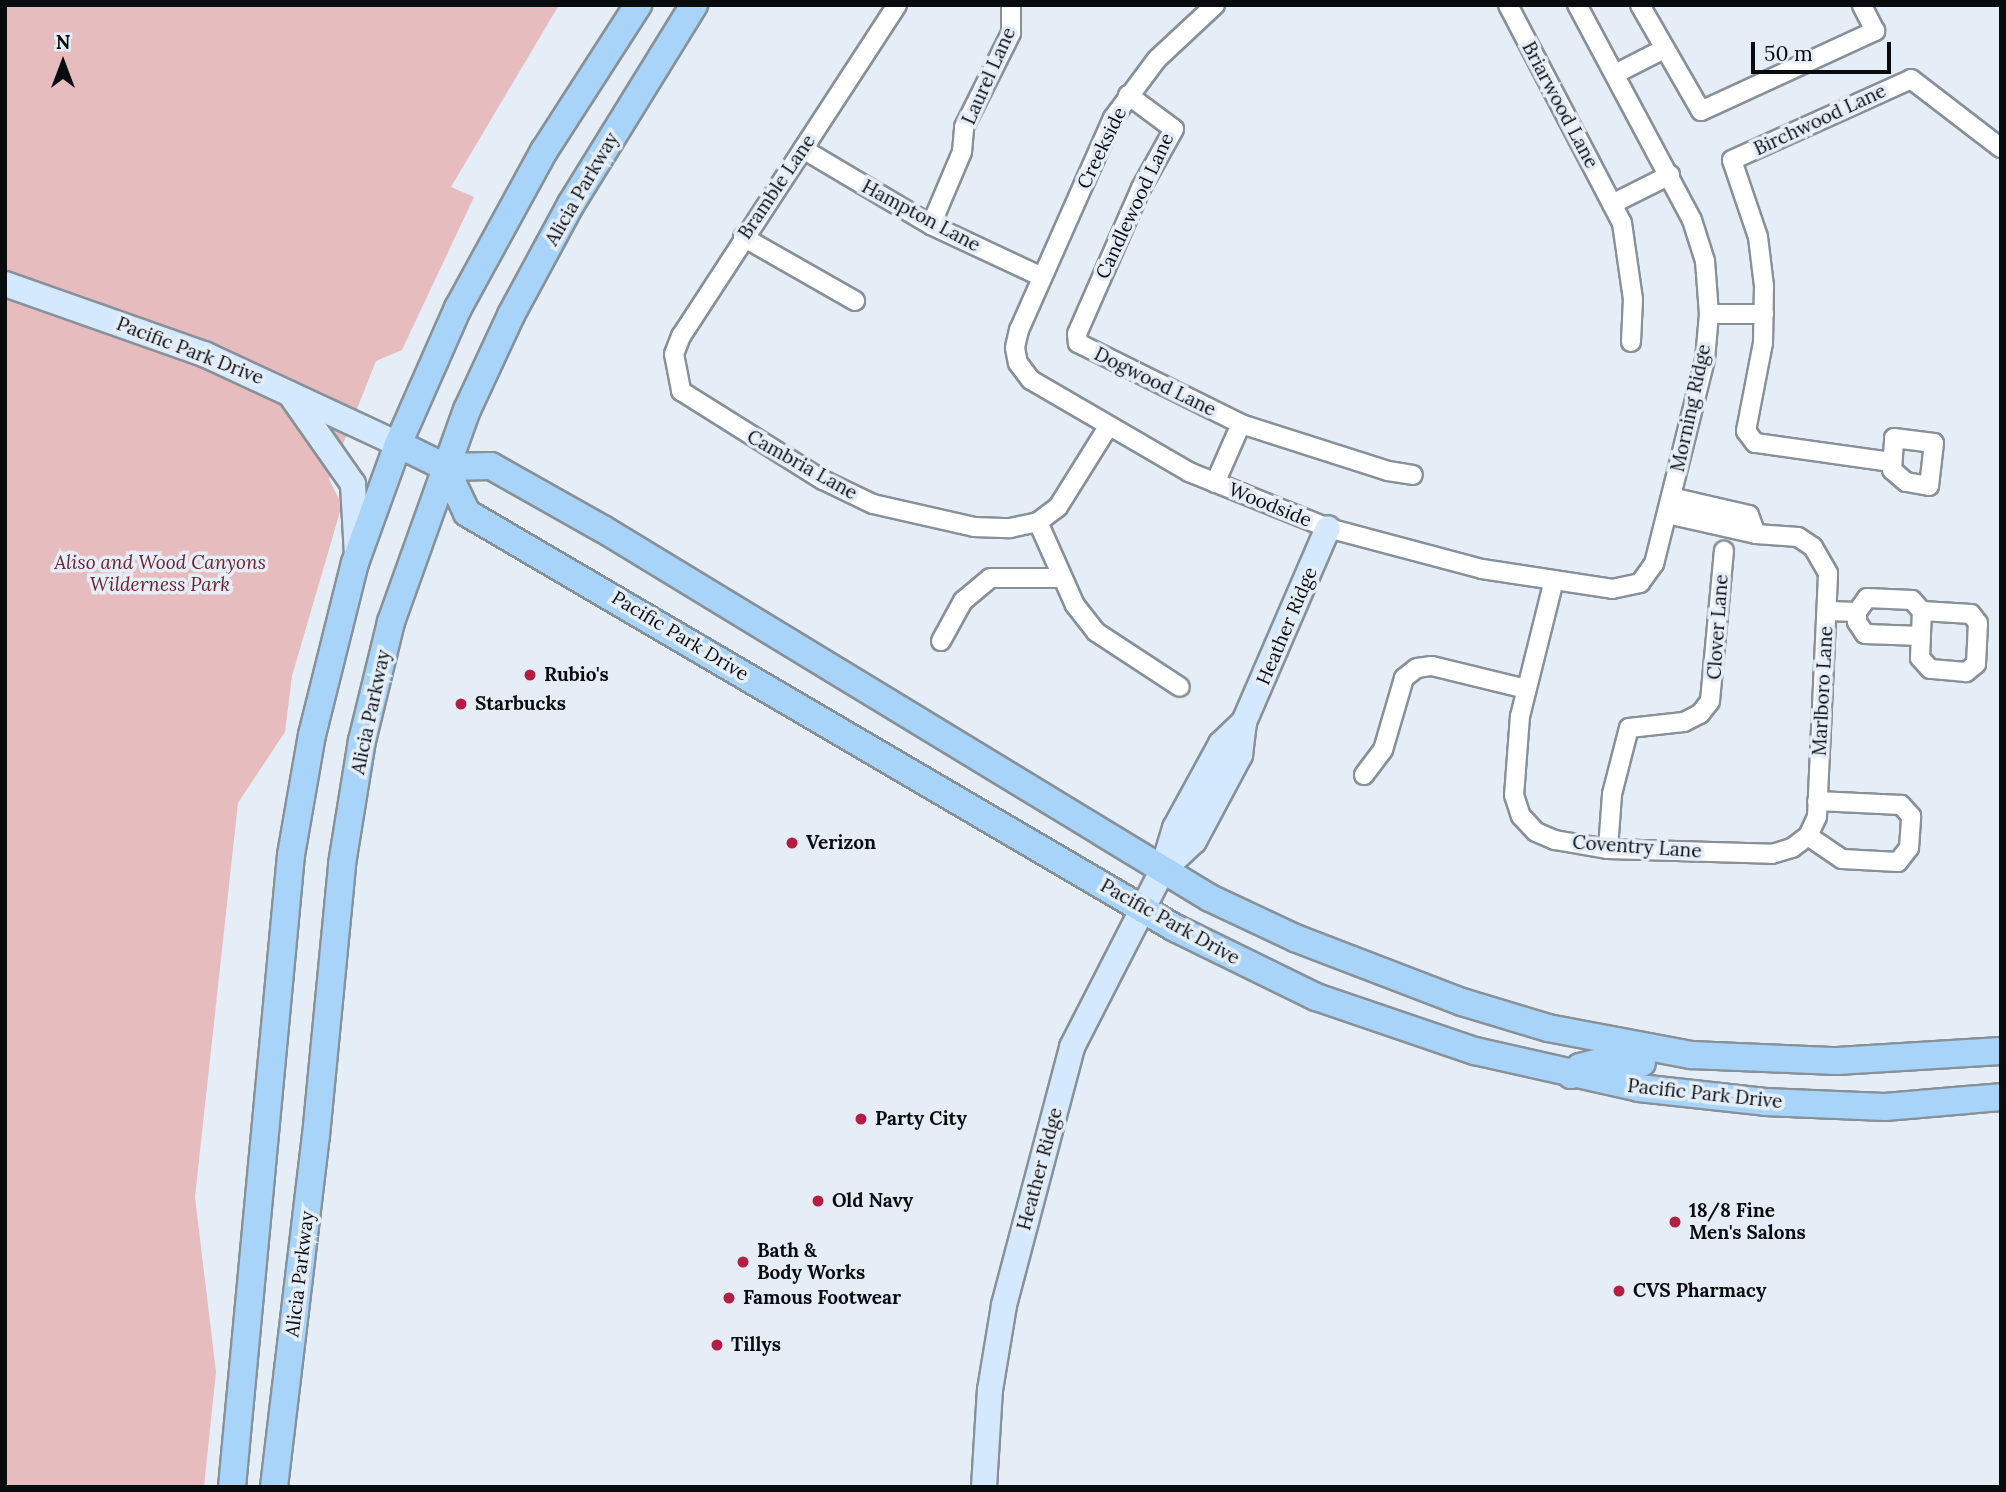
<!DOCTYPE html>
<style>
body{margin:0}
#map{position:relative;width:2006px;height:1492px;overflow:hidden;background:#e5eef7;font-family:Lora,serif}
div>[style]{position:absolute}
.green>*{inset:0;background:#e7bcbf}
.roads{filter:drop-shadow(2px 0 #889098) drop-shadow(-2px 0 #889098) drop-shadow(0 2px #889098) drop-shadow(0 -2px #889098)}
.street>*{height:18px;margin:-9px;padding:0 9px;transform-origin:9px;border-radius:9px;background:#fff}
.secondary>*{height:24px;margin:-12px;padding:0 12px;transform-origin:12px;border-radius:12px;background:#d4e9fd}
.primary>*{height:26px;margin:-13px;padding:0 13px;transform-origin:13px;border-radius:13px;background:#a8d4fa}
.dots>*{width:19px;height:19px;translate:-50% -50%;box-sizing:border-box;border:4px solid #e5eef7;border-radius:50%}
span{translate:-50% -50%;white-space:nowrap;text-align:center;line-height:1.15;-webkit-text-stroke:7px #e5eef7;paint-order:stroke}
.street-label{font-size:19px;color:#090c0f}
.park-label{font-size:19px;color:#6e202e;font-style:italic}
.poi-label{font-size:19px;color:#090c0f;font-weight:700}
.left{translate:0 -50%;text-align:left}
.frame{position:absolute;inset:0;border:7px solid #090c0f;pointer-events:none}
.north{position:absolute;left:28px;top:28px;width:70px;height:70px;-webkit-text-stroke:5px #e5eef7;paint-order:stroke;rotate:0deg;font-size:19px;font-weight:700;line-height:28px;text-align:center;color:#090c0f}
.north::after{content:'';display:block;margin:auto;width:24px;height:32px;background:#090c0f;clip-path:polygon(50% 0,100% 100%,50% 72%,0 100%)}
.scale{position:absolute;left:1751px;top:42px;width:140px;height:32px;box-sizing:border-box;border:4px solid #090c0f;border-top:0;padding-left:9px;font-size:21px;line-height:24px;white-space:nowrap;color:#090c0f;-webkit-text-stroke:5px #e5eef7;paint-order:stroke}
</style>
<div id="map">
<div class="green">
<div style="clip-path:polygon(5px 5px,559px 5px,451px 187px,474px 197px,402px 350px,376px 361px,329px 479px,342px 505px,292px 676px,285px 732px,238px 803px,195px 1197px,216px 1372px,204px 1487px,5px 1487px)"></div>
</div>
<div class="roads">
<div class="street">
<div style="left:897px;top:5px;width:395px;rotate:123.1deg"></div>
<div style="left:681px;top:336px;width:19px;rotate:111deg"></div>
<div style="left:674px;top:354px;width:38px;rotate:79deg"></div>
<div style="left:681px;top:391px;width:168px;rotate:32.1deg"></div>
<div style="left:823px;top:480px;width:55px;rotate:25.6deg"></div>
<div style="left:873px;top:504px;width:104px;rotate:12.8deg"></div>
<div style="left:974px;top:527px;width:36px;rotate:2deg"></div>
<div style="left:1010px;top:528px;width:29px;rotate:-12deg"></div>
<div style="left:1038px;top:522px;width:25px;rotate:-37deg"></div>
<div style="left:1058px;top:507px;width:94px;rotate:-58deg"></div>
<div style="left:1215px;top:5px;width:79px;rotate:137deg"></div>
<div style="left:1157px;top:59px;width:74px;rotate:126.7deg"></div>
<div style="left:1113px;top:118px;width:232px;rotate:113.9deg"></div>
<div style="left:1019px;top:330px;width:18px;rotate:103deg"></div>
<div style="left:1015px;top:348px;width:15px;rotate:79deg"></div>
<div style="left:1018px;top:363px;width:21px;rotate:53deg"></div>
<div style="left:1031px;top:380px;width:183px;rotate:30.2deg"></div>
<div style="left:1189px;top:472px;width:150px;rotate:21.9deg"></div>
<div style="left:1328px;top:528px;width:159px;rotate:14.9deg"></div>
<div style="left:1482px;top:569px;width:132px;rotate:8.7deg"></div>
<div style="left:1612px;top:589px;width:29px;rotate:-12deg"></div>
<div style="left:1640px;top:583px;width:24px;rotate:-54deg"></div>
<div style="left:1654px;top:564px;width:211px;rotate:-76deg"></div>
<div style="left:1705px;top:359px;width:45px;rotate:-84.9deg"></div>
<div style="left:1709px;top:314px;width:53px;rotate:-94.3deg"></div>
<div style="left:1705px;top:261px;width:43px;rotate:-107.6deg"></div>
<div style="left:1692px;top:220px;width:244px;rotate:-118.1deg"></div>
<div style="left:1508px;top:5px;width:246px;rotate:62.4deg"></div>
<div style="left:1622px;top:223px;width:77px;rotate:81.8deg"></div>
<div style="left:1633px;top:299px;width:43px;rotate:92.7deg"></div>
<div style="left:1640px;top:5px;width:122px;rotate:60.1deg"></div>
<div style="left:1701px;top:111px;width:192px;rotate:-24.7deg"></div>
<div style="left:1875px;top:31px;width:29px;rotate:-117deg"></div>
<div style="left:1615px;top:74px;width:55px;rotate:-27deg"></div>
<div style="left:1128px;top:95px;width:57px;rotate:36.5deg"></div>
<div style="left:1174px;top:129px;width:68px;rotate:119.2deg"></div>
<div style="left:1141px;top:188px;width:159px;rotate:113.7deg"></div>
<div style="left:1077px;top:334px;width:9px;rotate:84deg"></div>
<div style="left:1078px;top:343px;width:182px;rotate:26.4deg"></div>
<div style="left:1241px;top:424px;width:154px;rotate:17.7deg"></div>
<div style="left:1388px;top:471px;width:25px;rotate:9deg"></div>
<div style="left:803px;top:149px;width:149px;rotate:30.7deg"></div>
<div style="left:931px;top:225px;width:123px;rotate:25.1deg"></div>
<div style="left:1612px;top:204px;width:65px;rotate:-26.6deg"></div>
<div style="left:931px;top:225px;width:79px;rotate:-67deg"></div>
<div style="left:962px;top:152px;width:25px;rotate:-85deg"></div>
<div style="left:964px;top:127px;width:105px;rotate:-63.4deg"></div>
<div style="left:1011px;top:33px;width:28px;rotate:-90deg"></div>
<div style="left:743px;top:237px;width:129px;rotate:29.7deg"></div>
<div style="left:1709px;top:314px;width:55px"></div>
<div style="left:1894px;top:438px;width:40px;rotate:7.1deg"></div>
<div style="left:1934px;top:443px;width:43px;rotate:96.6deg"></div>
<div style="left:1929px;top:486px;width:23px;rotate:-170deg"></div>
<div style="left:1906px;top:482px;width:18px;rotate:-139deg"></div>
<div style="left:1892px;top:470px;width:32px;rotate:-86deg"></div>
<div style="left:1891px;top:462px;width:137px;rotate:-172deg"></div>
<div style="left:1755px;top:443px;width:15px;rotate:-127deg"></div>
<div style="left:1746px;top:431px;width:90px;rotate:-79.1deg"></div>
<div style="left:1763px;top:343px;width:57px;rotate:-89deg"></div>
<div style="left:1764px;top:286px;width:49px;rotate:-97deg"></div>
<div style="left:1758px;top:237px;width:81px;rotate:-108.7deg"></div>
<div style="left:1732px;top:160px;width:196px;rotate:-24.3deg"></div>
<div style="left:1911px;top:79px;width:113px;rotate:37.5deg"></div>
<div style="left:1215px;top:483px;width:64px;rotate:-66.2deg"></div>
<div style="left:1671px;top:497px;width:80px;rotate:13deg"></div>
<div style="left:1749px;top:515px;width:20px;rotate:70deg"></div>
<div style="left:1038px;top:522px;width:91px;rotate:66deg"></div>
<div style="left:1075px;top:605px;width:34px;rotate:52deg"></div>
<div style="left:1096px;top:632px;width:100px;rotate:33.2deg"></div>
<div style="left:1554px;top:580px;width:140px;rotate:104deg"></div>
<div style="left:1520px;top:716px;width:79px;rotate:94.3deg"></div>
<div style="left:1514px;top:795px;width:22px;rotate:72deg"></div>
<div style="left:1521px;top:816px;width:22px;rotate:47deg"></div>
<div style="left:1536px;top:832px;width:21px;rotate:23deg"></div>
<div style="left:1555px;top:840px;width:54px;rotate:9.6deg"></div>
<div style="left:1608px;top:849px;width:164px;rotate:1.7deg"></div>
<div style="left:1772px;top:854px;width:21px;rotate:-17deg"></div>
<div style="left:1792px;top:848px;width:20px;rotate:-37deg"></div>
<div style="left:1808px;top:836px;width:21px;rotate:-65deg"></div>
<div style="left:1817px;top:817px;width:244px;rotate:-87.4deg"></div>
<div style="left:1828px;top:573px;width:30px;rotate:-120deg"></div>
<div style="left:1813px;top:547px;width:18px;rotate:-146deg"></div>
<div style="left:1798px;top:537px;width:42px;rotate:-175.9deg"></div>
<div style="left:1756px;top:534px;width:91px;rotate:-167.3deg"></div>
<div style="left:1827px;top:611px;width:30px;rotate:2deg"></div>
<div style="left:1857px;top:612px;width:17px;rotate:-54deg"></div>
<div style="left:1867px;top:598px;width:45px;rotate:2.5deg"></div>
<div style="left:1912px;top:600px;width:15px;rotate:48deg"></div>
<div style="left:1922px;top:611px;width:49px;rotate:3.5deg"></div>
<div style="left:1971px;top:614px;width:11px;rotate:52deg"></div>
<div style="left:1978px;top:623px;width:41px;rotate:92.8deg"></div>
<div style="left:1976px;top:664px;width:13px;rotate:141deg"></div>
<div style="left:1966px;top:672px;width:36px;rotate:-175deg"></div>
<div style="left:1930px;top:669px;width:15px;rotate:-132deg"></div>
<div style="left:1920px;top:658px;width:47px;rotate:-87.6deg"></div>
<div style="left:1857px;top:612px;width:10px;rotate:90deg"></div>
<div style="left:1857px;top:622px;width:14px;rotate:56deg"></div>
<div style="left:1865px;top:634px;width:56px;rotate:2deg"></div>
<div style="left:941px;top:641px;width:46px;rotate:-61.2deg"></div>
<div style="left:963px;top:601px;width:35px;rotate:-40deg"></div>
<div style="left:990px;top:578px;width:72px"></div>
<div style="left:1364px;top:775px;width:31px;rotate:-53deg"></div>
<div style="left:1383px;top:750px;width:75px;rotate:-73.7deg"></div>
<div style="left:1404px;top:678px;width:16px;rotate:-38deg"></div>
<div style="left:1417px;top:668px;width:15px;rotate:-8deg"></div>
<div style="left:1432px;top:666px;width:97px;rotate:13.7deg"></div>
<div style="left:1808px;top:836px;width:41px;rotate:34.1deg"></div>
<div style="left:1842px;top:859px;width:56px;rotate:3.1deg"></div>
<div style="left:1898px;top:862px;width:18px;rotate:-52deg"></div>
<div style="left:1909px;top:848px;width:32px;rotate:-86deg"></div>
<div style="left:1911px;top:816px;width:15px;rotate:-132deg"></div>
<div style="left:1901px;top:805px;width:84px;rotate:-177.3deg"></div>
<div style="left:1608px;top:849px;width:55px;rotate:-85.8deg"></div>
<div style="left:1612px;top:794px;width:68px;rotate:-75.6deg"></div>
<div style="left:1629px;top:728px;width:55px;rotate:-6.2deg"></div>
<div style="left:1684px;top:722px;width:18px;rotate:-27deg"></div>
<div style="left:1700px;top:714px;width:16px;rotate:-52deg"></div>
<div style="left:1710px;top:701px;width:151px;rotate:-84.7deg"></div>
</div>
<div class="secondary">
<div style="left:5px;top:284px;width:211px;rotate:19.4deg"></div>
<div style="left:204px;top:354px;width:214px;rotate:24.9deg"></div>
<div style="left:290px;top:394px;width:110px;rotate:55deg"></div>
<div style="left:353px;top:484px;width:71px;rotate:86.8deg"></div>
<div style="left:1163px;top:870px;width:42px;rotate:-43.1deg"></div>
<div style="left:1194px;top:841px;width:98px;rotate:-61.9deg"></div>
<div style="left:1240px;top:755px;width:33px;rotate:-83deg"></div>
<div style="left:1244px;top:722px;width:211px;rotate:-66.6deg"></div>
<div style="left:984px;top:1487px;width:97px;rotate:-86.5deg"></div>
<div style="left:990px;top:1390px;width:86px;rotate:-80.6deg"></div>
<div style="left:1004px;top:1305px;width:267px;rotate:-75.2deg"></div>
<div style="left:1072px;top:1047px;width:198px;rotate:-62.9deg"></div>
<div style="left:1162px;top:871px;width:45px;rotate:-73.2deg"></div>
<div style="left:1175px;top:828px;width:96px;rotate:-61.3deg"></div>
<div style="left:1221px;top:744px;width:32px;rotate:-44deg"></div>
</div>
<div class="primary">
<div style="left:398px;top:444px;width:52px;rotate:26.1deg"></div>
<div style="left:445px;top:467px;width:46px;rotate:-1.2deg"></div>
<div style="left:491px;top:466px;width:129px;rotate:29.4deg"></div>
<div style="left:603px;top:529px;width:710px;rotate:31.3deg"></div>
<div style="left:1210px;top:898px;width:94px;rotate:25.2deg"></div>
<div style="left:1295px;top:938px;width:179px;rotate:21deg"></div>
<div style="left:1462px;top:1002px;width:90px;rotate:16.8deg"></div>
<div style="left:1548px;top:1028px;width:146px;rotate:10.7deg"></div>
<div style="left:1691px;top:1055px;width:146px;rotate:2.4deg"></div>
<div style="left:1837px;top:1061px;width:164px;rotate:-3.5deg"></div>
<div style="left:445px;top:467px;width:51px;rotate:64.4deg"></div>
<div style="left:467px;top:513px;width:821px;rotate:30.38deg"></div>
<div style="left:1175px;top:928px;width:157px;rotate:26.1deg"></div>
<div style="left:1316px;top:997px;width:168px;rotate:18.8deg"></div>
<div style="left:1475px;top:1051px;width:168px;rotate:12.7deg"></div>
<div style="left:1639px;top:1088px;width:127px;rotate:6.3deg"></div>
<div style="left:1765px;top:1102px;width:120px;rotate:2.4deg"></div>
<div style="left:1885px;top:1107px;width:116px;rotate:-4.9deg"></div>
<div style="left:1571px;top:1075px;width:12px;rotate:-42deg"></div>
<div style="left:1580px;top:1067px;width:27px;rotate:-15deg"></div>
<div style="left:1606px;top:1060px;width:36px;rotate:5deg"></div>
<div style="left:232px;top:1487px;width:635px;rotate:-84.67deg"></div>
<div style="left:291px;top:855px;width:122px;rotate:-80.1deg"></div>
<div style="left:312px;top:735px;width:177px;rotate:-76deg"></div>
<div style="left:355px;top:563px;width:127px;rotate:-70.1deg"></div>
<div style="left:398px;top:444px;width:149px;rotate:-66.2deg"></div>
<div style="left:458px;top:308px;width:179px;rotate:-61.3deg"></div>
<div style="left:544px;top:151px;width:174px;rotate:-57.2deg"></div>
<div style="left:274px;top:1487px;width:354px;rotate:-83.2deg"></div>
<div style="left:316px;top:1136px;width:273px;rotate:-84.5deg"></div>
<div style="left:342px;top:864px;width:125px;rotate:-80.8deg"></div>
<div style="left:362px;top:741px;width:122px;rotate:-76.3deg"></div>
<div style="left:391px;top:622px;width:225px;rotate:-70.3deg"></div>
<div style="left:467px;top:410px;width:105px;rotate:-65.1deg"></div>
<div style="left:511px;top:315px;width:126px;rotate:-61.6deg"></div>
<div style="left:571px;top:204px;width:234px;rotate:-58.3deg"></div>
</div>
</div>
<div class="dots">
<div style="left:530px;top:675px;background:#b21f43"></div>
<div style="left:461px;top:704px;background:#b21f43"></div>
<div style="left:792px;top:843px;background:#b21f43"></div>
<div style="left:861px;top:1119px;background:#b21f43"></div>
<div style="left:818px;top:1201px;background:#b21f43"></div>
<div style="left:1675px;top:1222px;background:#b21f43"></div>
<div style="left:743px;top:1262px;background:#b21f43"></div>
<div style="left:1619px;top:1291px;background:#b21f43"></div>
<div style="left:729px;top:1298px;background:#b21f43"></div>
<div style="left:717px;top:1345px;background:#b21f43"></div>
</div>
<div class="street-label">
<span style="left:989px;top:76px;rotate:-66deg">Laurel Lane</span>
<span style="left:1560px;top:105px;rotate:62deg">Briarwood Lane</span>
<span style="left:1820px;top:120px;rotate:-25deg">Birchwood Lane</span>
<span style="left:1102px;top:148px;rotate:-64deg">Creekside</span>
<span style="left:777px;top:187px;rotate:-56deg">Bramble Lane</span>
<span style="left:582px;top:189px;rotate:-60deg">Alicia Parkway</span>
<span style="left:1135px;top:206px;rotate:-65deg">Candlewood Lane</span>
<span style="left:921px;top:216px;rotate:28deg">Hampton Lane</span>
<span style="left:190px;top:351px;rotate:21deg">Pacific Park Drive</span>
<span style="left:1155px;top:382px;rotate:26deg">Dogwood Lane</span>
<span style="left:1691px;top:408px;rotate:-78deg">Morning Ridge</span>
<span style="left:802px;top:465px;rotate:29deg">Cambria Lane</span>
<span style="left:1270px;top:505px;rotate:22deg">Woodside</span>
<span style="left:1287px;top:626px;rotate:-67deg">Heather Ridge</span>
<span style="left:1718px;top:627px;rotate:-86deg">Clover Lane</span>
<span style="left:680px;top:636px;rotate:31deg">Pacific Park Drive</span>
<span style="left:1823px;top:691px;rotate:-87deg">Marlboro Lane</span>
<span style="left:371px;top:712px;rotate:-78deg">Alicia Parkway</span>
<span style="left:1637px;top:847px;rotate:4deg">Coventry Lane</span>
<span style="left:1170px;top:922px;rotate:29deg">Pacific Park Drive</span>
<span style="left:1705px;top:1094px;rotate:6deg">Pacific Park Drive</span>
<span style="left:1040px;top:1169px;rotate:-75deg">Heather Ridge</span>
<span style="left:300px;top:1274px;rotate:-83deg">Alicia Parkway</span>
</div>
<div class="park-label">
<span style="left:160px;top:574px">Aliso and Wood Canyons<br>Wilderness Park</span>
</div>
<div class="poi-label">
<span class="left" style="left:544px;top:675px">Rubio's</span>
<span class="left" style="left:475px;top:704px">Starbucks</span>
<span class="left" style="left:806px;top:843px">Verizon</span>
<span class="left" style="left:875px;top:1119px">Party City</span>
<span class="left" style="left:832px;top:1201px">Old Navy</span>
<span class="left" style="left:1689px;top:1222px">18/8 Fine<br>Men's Salons</span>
<span class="left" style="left:757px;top:1262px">Bath &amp;<br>Body Works</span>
<span class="left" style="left:1633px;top:1291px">CVS Pharmacy</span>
<span class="left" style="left:743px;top:1298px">Famous Footwear</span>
<span class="left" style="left:731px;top:1345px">Tillys</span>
</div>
<div class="frame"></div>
<div class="north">N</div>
<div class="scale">50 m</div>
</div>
